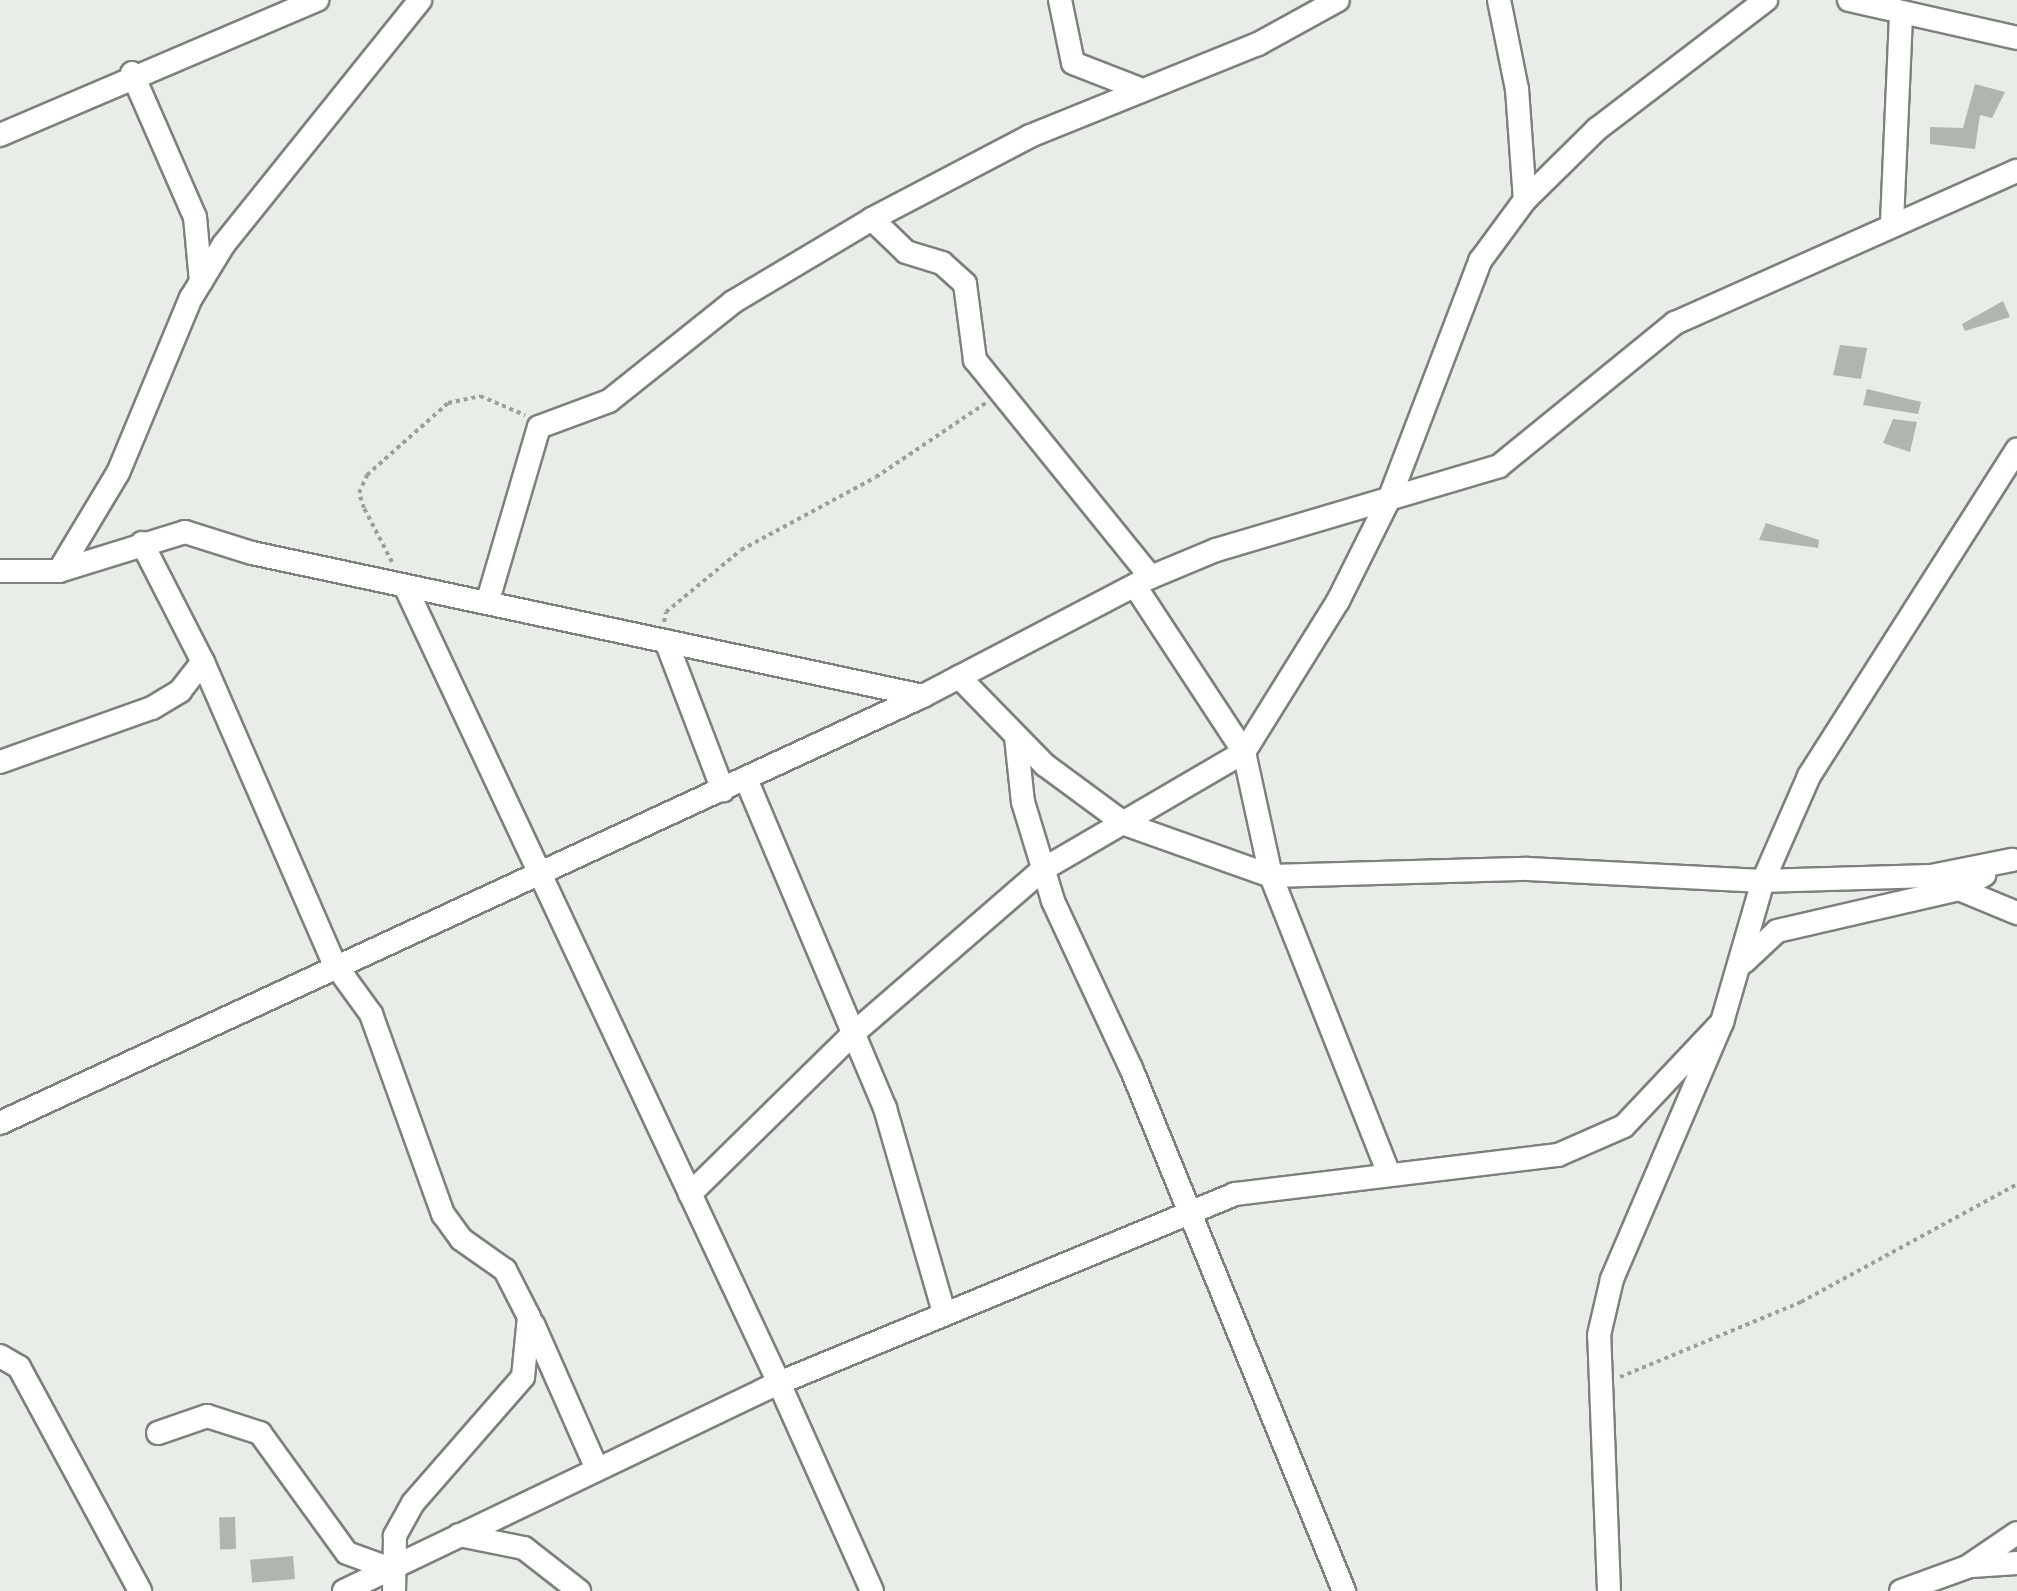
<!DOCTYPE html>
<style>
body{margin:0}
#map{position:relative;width:2017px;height:1591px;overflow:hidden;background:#e8eee7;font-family:"Noto Serif",serif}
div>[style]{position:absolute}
.building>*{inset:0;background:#afb5af;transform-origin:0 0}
.path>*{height:4px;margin-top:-2px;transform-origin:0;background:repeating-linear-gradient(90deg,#9b9f9a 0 4px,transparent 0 8px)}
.roads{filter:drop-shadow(2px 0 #7c817b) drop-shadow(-2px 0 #7c817b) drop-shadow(0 2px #7c817b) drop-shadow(0 -2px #7c817b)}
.minor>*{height:22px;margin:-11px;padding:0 11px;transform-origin:11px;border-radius:11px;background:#fff}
span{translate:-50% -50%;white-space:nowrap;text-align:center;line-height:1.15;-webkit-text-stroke:6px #e8eee7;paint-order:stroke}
</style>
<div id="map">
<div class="building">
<div style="clip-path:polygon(1975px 84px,2005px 92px,1992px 118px,1980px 115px,1975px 149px,1930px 144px,1930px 127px,1963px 128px)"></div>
<div style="clip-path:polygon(2003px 301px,2010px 317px,1965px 331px,1962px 324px)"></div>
<div style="clip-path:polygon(1840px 345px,1867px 348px,1861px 379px,1833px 375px)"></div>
<div style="clip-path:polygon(1867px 389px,1921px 402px,1918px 414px,1863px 405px)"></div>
<div style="clip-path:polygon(1893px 419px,1917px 422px,1910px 452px,1883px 443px)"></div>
<div style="clip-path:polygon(1766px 523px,1819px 540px,1818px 548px,1759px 540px)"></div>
<div style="left:235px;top:1517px;width:32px;height:16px;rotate:88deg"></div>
<div style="left:293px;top:1556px;width:23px;height:43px;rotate:85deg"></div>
</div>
<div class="path">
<div style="left:392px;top:562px;width:61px;rotate:-117.4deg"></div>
<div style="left:364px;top:508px;width:16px;rotate:-108deg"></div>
<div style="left:359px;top:493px;width:20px;rotate:-66deg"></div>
<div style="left:367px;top:475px;width:108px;rotate:-41.6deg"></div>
<div style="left:448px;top:403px;width:33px;rotate:-12deg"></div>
<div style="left:480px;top:396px;width:49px;rotate:22.9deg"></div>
<div style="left:664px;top:622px;width:10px;rotate:-79deg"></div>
<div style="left:666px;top:612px;width:97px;rotate:-39.6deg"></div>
<div style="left:741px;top:550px;width:153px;rotate:-28.4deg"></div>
<div style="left:876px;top:477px;width:134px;rotate:-34deg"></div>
<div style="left:1620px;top:1377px;width:196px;rotate:-22.5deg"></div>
<div style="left:1801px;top:1302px;width:246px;rotate:-28.6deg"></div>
</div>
<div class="roads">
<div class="minor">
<div style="left:1060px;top:0;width:64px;rotate:78.3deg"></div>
<div style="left:1073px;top:63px;width:69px;rotate:21.3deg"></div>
<div style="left:1499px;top:0;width:91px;rotate:78.6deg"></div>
<div style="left:1517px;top:89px;width:111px;rotate:85.9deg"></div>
<div style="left:1849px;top:0;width:172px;rotate:12.7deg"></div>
<div style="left:132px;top:73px;width:157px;rotate:66.4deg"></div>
<div style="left:195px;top:217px;width:65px;rotate:84.7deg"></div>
<div style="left:0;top:135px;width:345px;rotate:-23.1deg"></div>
<div style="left:872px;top:219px;width:47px;rotate:44.1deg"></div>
<div style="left:906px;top:252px;width:38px;rotate:17deg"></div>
<div style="left:942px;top:263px;width:31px;rotate:42deg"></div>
<div style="left:965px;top:284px;width:77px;rotate:82.5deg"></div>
<div style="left:975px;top:360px;width:279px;rotate:51deg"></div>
<div style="left:1892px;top:222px;width:209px;rotate:-87.5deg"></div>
<div style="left:142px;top:543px;width:134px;rotate:62.9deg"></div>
<div style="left:203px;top:662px;width:328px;rotate:66.5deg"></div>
<div style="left:334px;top:963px;width:63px;rotate:54deg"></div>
<div style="left:371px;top:1014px;width:213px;rotate:70.2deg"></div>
<div style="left:443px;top:1214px;width:31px;rotate:54deg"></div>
<div style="left:461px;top:1239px;width:54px;rotate:35.2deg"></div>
<div style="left:505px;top:1270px;width:53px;rotate:62.9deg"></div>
<div style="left:529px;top:1317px;width:60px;rotate:95.7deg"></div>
<div style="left:523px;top:1377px;width:167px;rotate:131.1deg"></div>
<div style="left:413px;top:1503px;width:38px;rotate:119deg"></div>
<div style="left:395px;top:1536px;width:55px;rotate:91deg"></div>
<div style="left:0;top:571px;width:59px"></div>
<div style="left:59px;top:571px;width:132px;rotate:-17.2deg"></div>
<div style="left:185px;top:532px;width:70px;rotate:17.4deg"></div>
<div style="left:252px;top:553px;width:686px;rotate:12.03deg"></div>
<div style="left:59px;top:571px;width:114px;rotate:-59deg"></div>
<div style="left:118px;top:473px;width:190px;rotate:-67.4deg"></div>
<div style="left:191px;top:298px;width:63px;rotate:-58.6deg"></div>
<div style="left:224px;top:244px;width:313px;rotate:-51.2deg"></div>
<div style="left:405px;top:586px;width:880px;rotate:64.86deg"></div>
<div style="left:779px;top:1383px;width:494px;rotate:-22.5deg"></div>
<div style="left:1235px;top:1194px;width:325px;rotate:-6.9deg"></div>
<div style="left:1558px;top:1155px;width:72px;rotate:-23.7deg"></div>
<div style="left:1624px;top:1126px;width:143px;rotate:-46.7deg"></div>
<div style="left:1135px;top:586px;width:199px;rotate:56.7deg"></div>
<div style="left:1244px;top:752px;width:127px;rotate:77.7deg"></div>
<div style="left:1271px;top:876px;width:317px;rotate:68.4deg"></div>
<div style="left:488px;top:600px;width:180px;rotate:-73.6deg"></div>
<div style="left:539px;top:427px;width:75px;rotate:-20.4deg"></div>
<div style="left:609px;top:401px;width:159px;rotate:-38.6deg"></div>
<div style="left:733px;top:302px;width:162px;rotate:-30.8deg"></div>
<div style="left:872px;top:219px;width:178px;rotate:-27.7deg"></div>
<div style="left:1030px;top:136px;width:246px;rotate:-22deg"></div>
<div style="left:1258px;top:44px;width:91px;rotate:-28.8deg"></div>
<div style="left:666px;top:641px;width:160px;rotate:69.1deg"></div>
<div style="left:959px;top:677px;width:123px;rotate:45.7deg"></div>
<div style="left:1045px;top:765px;width:99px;rotate:36.4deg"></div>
<div style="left:1125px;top:824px;width:155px;rotate:19.6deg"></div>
<div style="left:1271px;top:876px;width:257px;rotate:-1.6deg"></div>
<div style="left:1528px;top:869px;width:235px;rotate:2.9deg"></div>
<div style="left:1763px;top:881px;width:168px;rotate:-1.7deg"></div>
<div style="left:1931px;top:876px;width:83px;rotate:-11.2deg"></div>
<div style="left:1016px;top:737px;width:65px;rotate:83.9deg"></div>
<div style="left:1023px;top:802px;width:103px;rotate:73.1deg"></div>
<div style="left:1053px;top:901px;width:184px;rotate:65deg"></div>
<div style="left:1131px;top:1068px;width:565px;rotate:67.84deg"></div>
<div style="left:0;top:762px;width:161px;rotate:-19.6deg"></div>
<div style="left:152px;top:708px;width:33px;rotate:-31deg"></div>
<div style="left:180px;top:691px;width:37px;rotate:-52deg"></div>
<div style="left:746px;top:779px;width:357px;rotate:67.1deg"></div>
<div style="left:885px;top:1108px;width:212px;rotate:73.9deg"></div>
<div style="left:1959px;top:889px;width:63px;rotate:22.5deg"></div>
<div style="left:1744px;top:962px;width:45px;rotate:-43.2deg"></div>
<div style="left:1777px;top:931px;width:187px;rotate:-13deg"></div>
<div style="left:1959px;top:889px;width:29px;rotate:-29deg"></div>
<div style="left:0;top:1123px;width:1017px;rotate:-24.83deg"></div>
<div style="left:923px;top:696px;width:257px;rotate:-27.6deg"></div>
<div style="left:1151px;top:577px;width:70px;rotate:-22.6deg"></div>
<div style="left:1216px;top:550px;width:295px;rotate:-16.5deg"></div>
<div style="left:1499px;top:466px;width:227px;rotate:-39.1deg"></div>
<div style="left:1675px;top:323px;width:374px;rotate:-24deg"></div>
<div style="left:690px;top:1194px;width:231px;rotate:-44.5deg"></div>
<div style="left:855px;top:1032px;width:247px;rotate:-40.9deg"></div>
<div style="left:1042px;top:870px;width:234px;rotate:-30.3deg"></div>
<div style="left:1244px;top:752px;width:178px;rotate:-58.1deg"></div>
<div style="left:1338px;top:601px;width:116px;rotate:-63.4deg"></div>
<div style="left:1390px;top:497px;width:253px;rotate:-69.1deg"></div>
<div style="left:1480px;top:261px;width:76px;rotate:-53.6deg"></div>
<div style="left:1525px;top:200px;width:101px;rotate:-44.6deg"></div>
<div style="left:1597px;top:129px;width:213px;rotate:-37.4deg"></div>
<div style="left:533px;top:1324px;width:158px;rotate:66.2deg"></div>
<div style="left:0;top:1356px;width:22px;rotate:30deg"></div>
<div style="left:19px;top:1367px;width:255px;rotate:61.6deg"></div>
<div style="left:158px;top:1433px;width:52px;rotate:-19.1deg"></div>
<div style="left:207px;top:1416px;width:56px;rotate:17.8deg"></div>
<div style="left:260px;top:1433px;width:148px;rotate:54.1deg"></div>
<div style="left:347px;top:1553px;width:47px;rotate:20deg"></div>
<div style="left:459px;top:1535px;width:66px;rotate:11.3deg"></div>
<div style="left:524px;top:1548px;width:70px;rotate:38deg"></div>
<div style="left:1972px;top:1566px;width:45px;rotate:-3.8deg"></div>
<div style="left:344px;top:1591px;width:482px;rotate:-25.6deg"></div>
<div style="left:779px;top:1383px;width:228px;rotate:65.9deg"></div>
<div style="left:1609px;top:1591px;width:256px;rotate:-92.2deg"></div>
<div style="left:1599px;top:1335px;width:57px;rotate:-76.9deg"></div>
<div style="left:1612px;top:1279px;width:280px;rotate:-66.8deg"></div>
<div style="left:1722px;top:1022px;width:147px;rotate:-73.8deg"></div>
<div style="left:1763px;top:881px;width:115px;rotate:-66.3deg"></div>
<div style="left:1809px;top:776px;width:387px;rotate:-57.5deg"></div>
<div style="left:1901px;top:1591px;width:70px;rotate:-20deg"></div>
<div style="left:1967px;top:1567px;width:60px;rotate:-34.2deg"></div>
</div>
</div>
</div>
